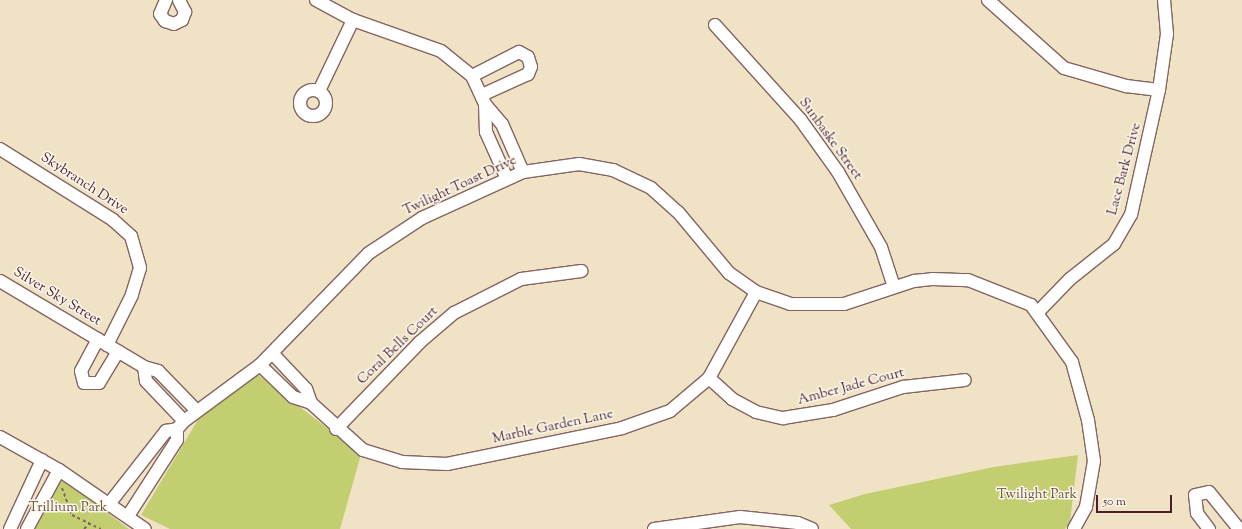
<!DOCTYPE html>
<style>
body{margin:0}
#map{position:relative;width:1242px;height:529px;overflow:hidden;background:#f0e3c5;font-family:"Sorts Mill Goudy",serif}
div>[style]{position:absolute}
.green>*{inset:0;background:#c2ce70}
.path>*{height:2px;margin-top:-1px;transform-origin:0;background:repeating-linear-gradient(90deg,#846461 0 3px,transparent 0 6px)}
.roads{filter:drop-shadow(1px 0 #846461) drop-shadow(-1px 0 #846461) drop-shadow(0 1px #846461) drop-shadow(0 -1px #846461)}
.minor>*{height:12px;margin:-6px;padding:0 6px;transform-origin:6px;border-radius:6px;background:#fff}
.minor>.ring{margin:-6px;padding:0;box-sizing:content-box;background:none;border:12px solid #fff;border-radius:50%}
span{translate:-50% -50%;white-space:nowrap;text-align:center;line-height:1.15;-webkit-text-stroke:3px #fbf7ec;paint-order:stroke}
.street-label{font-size:14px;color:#4a1f2b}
.park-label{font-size:14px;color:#6e5440}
.scale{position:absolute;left:1096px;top:495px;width:76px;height:18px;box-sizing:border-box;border:2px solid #4a1f2b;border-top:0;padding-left:5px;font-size:12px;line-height:14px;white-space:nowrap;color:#4a1f2b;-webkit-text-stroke:3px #fbf7ec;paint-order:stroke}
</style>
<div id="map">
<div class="green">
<div style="clip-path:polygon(257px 374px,361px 454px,340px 529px,170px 529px,141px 515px,199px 418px)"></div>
<div style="clip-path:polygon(1078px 455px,1070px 522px,1065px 529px,851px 529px,829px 505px,865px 494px,994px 467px)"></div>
<div style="clip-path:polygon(61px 478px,129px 529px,31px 529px)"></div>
</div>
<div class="path">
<div style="left:62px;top:488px;width:29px;rotate:70deg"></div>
<div style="left:72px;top:515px;width:32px;rotate:26deg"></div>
<div style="left:84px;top:529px;width:7px;rotate:-45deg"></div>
</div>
<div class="roads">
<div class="minor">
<div style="left:166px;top:0;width:15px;rotate:113deg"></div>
<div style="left:160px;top:14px;width:9px;rotate:54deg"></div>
<div style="left:165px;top:21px;width:9px;rotate:18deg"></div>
<div style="left:174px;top:24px;width:9px;rotate:-27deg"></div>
<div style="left:182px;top:20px;width:9px;rotate:-69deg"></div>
<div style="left:185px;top:12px;width:13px;rotate:-117deg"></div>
<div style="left:316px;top:0;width:42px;rotate:28.4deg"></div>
<div style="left:353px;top:20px;width:93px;rotate:19.4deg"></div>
<div style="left:441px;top:51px;width:40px;rotate:39deg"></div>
<div style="left:472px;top:76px;width:31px;rotate:65deg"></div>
<div style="left:485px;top:104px;width:28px;rotate:88deg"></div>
<div style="left:486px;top:132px;width:51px;rotate:65.9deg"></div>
<div style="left:988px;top:0;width:102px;rotate:41.8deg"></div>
<div style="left:1064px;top:68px;width:65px;rotate:16.2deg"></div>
<div style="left:1126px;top:86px;width:33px;rotate:7deg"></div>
<div style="left:715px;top:25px;width:127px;rotate:47.9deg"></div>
<div style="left:800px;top:119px;width:65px;rotate:54.4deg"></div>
<div style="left:838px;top:172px;width:86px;rotate:60.2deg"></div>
<div style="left:881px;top:247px;width:42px;rotate:72deg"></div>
<div style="left:472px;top:76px;width:53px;rotate:-27.1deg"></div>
<div style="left:519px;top:52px;width:10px;rotate:29deg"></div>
<div style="left:528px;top:57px;width:10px;rotate:73deg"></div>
<div style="left:531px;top:67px;width:8px;rotate:113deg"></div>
<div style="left:528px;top:74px;width:51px;rotate:155.5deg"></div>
<div class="ring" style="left:300px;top:90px;width:14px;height:14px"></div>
<div style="left:319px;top:91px;width:79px;rotate:-64.4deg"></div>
<div style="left:485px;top:104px;width:26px;rotate:50deg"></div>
<div style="left:502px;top:124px;width:52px;rotate:66.4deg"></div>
<div style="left:0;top:149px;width:133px;rotate:32.1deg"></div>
<div style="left:113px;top:220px;width:24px;rotate:42deg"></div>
<div style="left:131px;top:236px;width:33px;rotate:74deg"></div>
<div style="left:140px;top:268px;width:28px;rotate:107deg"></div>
<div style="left:132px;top:295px;width:56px;rotate:116.6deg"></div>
<div style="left:0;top:281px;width:168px;rotate:30.8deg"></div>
<div style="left:144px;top:367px;width:15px;rotate:16deg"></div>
<div style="left:158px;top:371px;width:54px;rotate:45.7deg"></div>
<div style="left:1037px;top:313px;width:47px;rotate:-45.9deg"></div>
<div style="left:1070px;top:279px;width:56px;rotate:-38.5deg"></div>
<div style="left:1114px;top:244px;width:34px;rotate:-60deg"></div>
<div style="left:1131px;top:215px;width:128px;rotate:-77.4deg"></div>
<div style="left:1159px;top:90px;width:57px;rotate:-81.9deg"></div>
<div style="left:1167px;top:34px;width:34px;rotate:-95deg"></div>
<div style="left:98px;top:339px;width:36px;rotate:118deg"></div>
<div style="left:81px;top:371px;width:12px;rotate:76deg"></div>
<div style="left:84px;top:383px;width:15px"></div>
<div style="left:99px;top:383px;width:37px;rotate:-59deg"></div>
<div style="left:272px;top:353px;width:50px;rotate:46.6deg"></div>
<div style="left:306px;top:389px;width:15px;rotate:70deg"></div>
<div style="left:311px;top:403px;width:70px;rotate:42.1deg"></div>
<div style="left:363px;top:450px;width:41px;rotate:17.1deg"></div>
<div style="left:402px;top:462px;width:45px;rotate:2.5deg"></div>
<div style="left:447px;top:464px;width:179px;rotate:-11.6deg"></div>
<div style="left:622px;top:428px;width:51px;rotate:-19.5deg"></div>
<div style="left:670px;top:411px;width:51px;rotate:-40.2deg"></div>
<div style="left:709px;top:378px;width:98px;rotate:-61.3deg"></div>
<div style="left:260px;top:365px;width:46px;rotate:44.1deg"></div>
<div style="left:293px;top:397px;width:19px;rotate:18deg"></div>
<div style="left:144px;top:367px;width:14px;rotate:82deg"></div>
<div style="left:146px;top:381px;width:55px;rotate:46.5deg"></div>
<div style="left:709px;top:378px;width:31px;rotate:42deg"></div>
<div style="left:732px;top:399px;width:27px;rotate:28deg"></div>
<div style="left:756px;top:412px;width:28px;rotate:13deg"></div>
<div style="left:783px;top:418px;width:51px;rotate:-9.1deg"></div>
<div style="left:833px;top:410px;width:74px;rotate:-18.2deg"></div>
<div style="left:903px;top:387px;width:62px;rotate:-6.4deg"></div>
<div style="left:336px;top:429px;width:121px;rotate:-46deg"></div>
<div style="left:420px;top:342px;width:45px;rotate:-40.5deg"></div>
<div style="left:454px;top:313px;width:75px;rotate:-26.9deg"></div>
<div style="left:521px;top:279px;width:61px;rotate:-7.6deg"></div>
<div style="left:0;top:437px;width:68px;rotate:29.2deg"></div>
<div style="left:59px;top:470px;width:104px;rotate:34.5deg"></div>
<div style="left:109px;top:504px;width:93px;rotate:-52deg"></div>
<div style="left:166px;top:431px;width:11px;rotate:-10deg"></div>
<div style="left:128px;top:516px;width:90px;rotate:-57.2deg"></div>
<div style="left:177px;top:440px;width:11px;rotate:-90deg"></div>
<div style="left:177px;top:429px;width:11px;rotate:-49deg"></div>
<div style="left:184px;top:421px;width:94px;rotate:-36.4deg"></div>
<div style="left:260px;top:365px;width:156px;rotate:-45.8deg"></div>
<div style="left:369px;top:253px;width:64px;rotate:-33.4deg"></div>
<div style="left:422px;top:218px;width:111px;rotate:-24.5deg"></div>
<div style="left:523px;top:172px;width:57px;rotate:-8.1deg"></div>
<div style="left:579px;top:164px;width:35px;rotate:10deg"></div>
<div style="left:613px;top:170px;width:42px;rotate:25.3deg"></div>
<div style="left:651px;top:188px;width:36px;rotate:42deg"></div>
<div style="left:678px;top:212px;width:80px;rotate:50.1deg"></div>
<div style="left:729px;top:273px;width:33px;rotate:35deg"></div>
<div style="left:756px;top:292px;width:36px;rotate:19deg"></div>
<div style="left:790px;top:304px;width:54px"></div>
<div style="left:844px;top:304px;width:74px;rotate:-18.2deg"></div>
<div style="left:914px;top:281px;width:18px;rotate:-6deg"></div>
<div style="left:932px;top:279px;width:36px;rotate:2deg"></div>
<div style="left:968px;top:280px;width:68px;rotate:21.6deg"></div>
<div style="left:1031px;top:305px;width:70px;rotate:54.3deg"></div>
<div style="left:1072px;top:362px;width:60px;rotate:74.6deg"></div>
<div style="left:1088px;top:420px;width:41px;rotate:81.7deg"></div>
<div style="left:1094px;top:461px;width:47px;rotate:99.9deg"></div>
<div style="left:1086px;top:507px;width:25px;rotate:119deg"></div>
<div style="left:10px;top:529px;width:76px;rotate:-65.1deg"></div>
<div style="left:27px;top:529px;width:67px;rotate:-61.5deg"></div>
<div style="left:654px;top:529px;width:87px;rotate:-7.9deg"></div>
<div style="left:740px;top:517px;width:58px;rotate:5.9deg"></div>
<div style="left:798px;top:523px;width:15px;rotate:23deg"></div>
<div style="left:1209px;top:529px;width:20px;rotate:-127deg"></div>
<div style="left:1197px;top:513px;width:18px;rotate:-96deg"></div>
<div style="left:1195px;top:495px;width:14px;rotate:-12deg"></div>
<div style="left:1209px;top:492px;width:48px;rotate:51deg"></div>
</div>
</div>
<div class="street-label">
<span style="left:830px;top:139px;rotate:54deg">Sunbaske Street</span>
<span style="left:1125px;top:169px;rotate:-75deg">Lace Bark Drive</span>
<span style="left:84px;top:184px;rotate:33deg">Skybranch Drive</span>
<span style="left:460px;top:186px;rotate:-25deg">Twilight Toast Drive</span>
<span style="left:57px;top:297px;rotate:31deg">Silver Sky Street</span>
<span style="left:398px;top:346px;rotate:-44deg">Coral Bells Court</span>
<span style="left:851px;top:387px;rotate:-15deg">Amber Jade Court</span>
<span style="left:553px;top:427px;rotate:-12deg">Marble Garden Lane</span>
</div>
<div class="park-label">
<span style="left:1037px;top:495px">Twilight Park</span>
<span style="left:68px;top:508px">Trillium Park</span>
</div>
<div class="scale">50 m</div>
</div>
